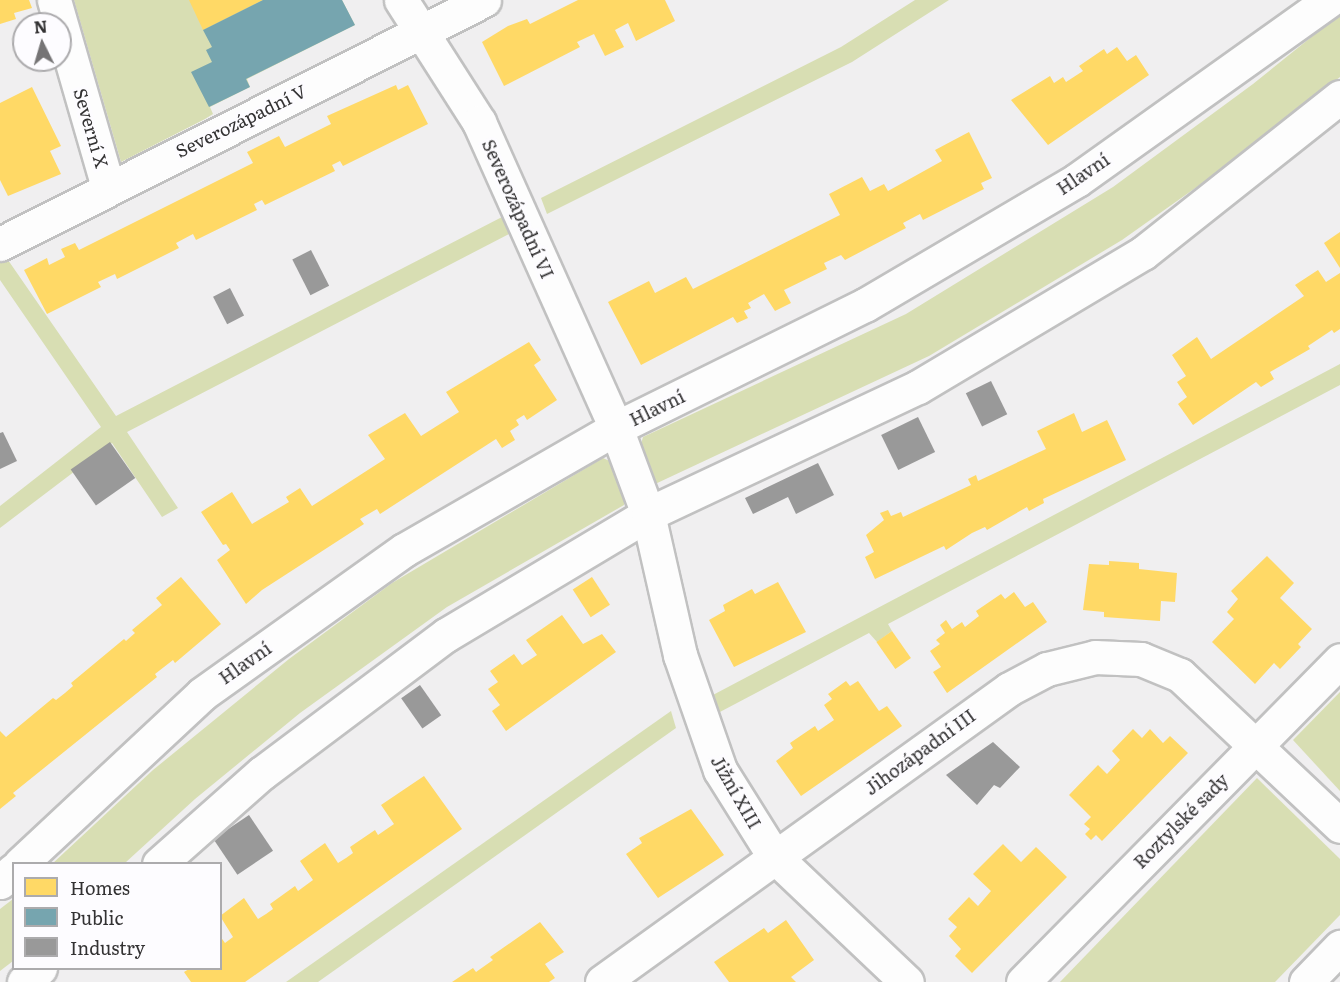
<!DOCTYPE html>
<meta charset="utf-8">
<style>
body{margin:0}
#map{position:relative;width:1340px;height:982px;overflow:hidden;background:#f0eff0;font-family:Literata,serif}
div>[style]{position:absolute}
.green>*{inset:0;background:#d8deb3}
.homes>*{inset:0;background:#ffd966;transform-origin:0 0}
.public>*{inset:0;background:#76a5af}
.industry>*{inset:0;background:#999;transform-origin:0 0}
.roads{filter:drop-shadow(2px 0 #c1c1c1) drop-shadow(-2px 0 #c1c1c1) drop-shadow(0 2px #c1c1c1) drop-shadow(0 -2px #c1c1c1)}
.minor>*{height:33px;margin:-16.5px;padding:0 16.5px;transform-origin:16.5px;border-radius:16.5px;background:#fdfdfd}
.tertiary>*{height:33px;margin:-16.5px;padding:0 16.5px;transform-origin:16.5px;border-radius:16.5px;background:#fdfdfd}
span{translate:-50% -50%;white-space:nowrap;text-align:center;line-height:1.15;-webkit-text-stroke:6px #fdfcff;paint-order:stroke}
.street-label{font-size:18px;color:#333233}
.legend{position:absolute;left:12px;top:862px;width:210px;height:108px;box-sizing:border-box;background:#fdfcff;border:2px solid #acabad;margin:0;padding:8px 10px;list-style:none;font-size:18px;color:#333233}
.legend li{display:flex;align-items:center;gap:12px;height:30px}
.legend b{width:30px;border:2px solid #acabad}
.north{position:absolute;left:12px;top:12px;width:60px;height:60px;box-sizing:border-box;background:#fdfcff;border:2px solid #acabad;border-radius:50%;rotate:355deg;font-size:16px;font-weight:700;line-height:24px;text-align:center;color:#333233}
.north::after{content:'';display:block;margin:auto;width:21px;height:27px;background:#757475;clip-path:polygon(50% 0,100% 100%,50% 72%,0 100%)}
</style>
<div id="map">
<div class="green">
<div style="clip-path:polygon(74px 0,342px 0,355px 25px,247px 79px,250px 87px,210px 107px,213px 114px,205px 119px,121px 162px)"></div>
<div style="clip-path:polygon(915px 0,949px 0,852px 62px,547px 214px,541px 198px,841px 47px)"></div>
<div style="clip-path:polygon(1340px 14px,1340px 77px,1232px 162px,1122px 240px,929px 356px,653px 485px,640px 448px,643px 437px,906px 314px,1113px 187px,1253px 84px)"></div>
<div style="clip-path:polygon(502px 217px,509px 234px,127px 432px,178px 508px,162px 517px,112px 443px,0 528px,0 506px,101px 427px,0 280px,0 263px,8px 260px,116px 416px)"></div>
<div style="clip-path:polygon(1340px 364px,1340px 385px,888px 624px,892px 631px,877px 642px,869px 633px,718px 713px,711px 696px)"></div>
<div style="clip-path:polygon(603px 458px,614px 463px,627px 494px,624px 505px,447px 607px,300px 713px,195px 799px,125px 863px,52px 864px,153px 770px,289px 659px,392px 583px)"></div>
<div style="clip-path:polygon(1340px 692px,1340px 791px,1293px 740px)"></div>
<div style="clip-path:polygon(671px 711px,676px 728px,318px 982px,286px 982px)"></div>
<div style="clip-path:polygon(1257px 778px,1340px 859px,1340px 915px,1275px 982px,1060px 982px)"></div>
<div style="clip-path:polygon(13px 899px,13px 961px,0 971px,0 909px)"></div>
</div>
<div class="homes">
<div style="clip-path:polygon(0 0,29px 0,32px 8px,14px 13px,16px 19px,0 24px)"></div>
<div style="clip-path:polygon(189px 0,263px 0,203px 30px)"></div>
<div style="clip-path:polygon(578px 0,665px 0,675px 21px,636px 41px,628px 23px,615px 30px,624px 47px,605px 56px,594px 34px,577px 42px,580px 47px,504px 86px,482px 42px,508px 26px,527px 19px,530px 24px)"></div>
<div style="clip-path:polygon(1117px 47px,1127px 61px,1136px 55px,1149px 75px,1048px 145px,1011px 100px,1050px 76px,1054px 83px,1063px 77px,1066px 82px,1083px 71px,1079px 66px,1104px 49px,1107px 54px)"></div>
<div style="clip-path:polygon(396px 85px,398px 90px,408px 85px,428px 124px,343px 166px,340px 161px,332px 165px,335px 171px,265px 205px,262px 200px,254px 204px,257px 210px,196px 240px,193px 234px,176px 243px,179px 248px,117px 279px,115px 274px,98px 282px,101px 287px,47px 314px,24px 270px,47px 258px,49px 265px,65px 257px,61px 249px,75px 243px,79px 250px,253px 163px,247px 152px,279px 136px,285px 147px,331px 124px,327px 116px)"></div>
<div style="clip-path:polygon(32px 87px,61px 146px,50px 151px,61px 174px,8px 196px,0 180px,0 103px)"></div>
<div style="clip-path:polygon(969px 132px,992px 178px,981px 183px,984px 189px,923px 220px,920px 214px,903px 223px,906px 228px,845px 260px,841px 255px,824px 263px,827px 269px,784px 290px,791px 303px,775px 311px,764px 294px,748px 303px,751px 308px,744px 311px,748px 318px,737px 323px,733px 317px,641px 365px,608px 302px,649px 281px,655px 293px,686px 277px,693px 289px,840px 215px,829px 194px,862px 177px,870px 191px,884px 184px,888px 191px,942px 161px,935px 150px)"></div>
<div style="clip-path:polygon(1340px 232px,1340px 268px,1324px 243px)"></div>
<div style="clip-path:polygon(1318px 270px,1326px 282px,1340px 273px,1340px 329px,1334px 333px,1332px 330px,1308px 346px,1310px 349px,1270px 372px,1274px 379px,1261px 387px,1256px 382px,1193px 425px,1178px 404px,1187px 397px,1177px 382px,1186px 376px,1172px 355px,1197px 337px,1211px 359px,1304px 296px,1295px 285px)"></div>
<div style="clip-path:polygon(529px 342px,541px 360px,534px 365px,557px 400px,527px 420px,524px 415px,516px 420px,519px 425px,510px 431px,515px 440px,502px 448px,496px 439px,380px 514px,377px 509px,360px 519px,364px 524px,262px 590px,246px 604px,217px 560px,230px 550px,226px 544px,223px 545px,201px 512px,232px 492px,252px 524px,289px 502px,286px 497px,300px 488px,312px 506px,385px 459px,368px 435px,405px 413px,421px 436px,459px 412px,446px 392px)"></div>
<div style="clip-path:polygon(1074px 413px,1082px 432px,1107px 420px,1126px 460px,1043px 499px,1044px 503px,1029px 511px,1027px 507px,987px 530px,985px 527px,972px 533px,946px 550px,944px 546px,875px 579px,865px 557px,874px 552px,866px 535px,884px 520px,880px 513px,888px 510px,891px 516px,901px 512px,903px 517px,971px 485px,968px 479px,976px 475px,978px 481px,1046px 449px,1037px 431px)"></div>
<div style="clip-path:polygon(1267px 556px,1294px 583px,1280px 598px,1312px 629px,1298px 644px,1301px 647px,1280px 669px,1274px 663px,1255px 684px,1212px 642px,1234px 619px,1227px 612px,1238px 599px,1231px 591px)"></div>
<div style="clip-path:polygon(1109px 561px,1139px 563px,1139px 569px,1177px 573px,1175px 602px,1161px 601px,1160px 621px,1104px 617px,1104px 612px,1083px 610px,1089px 564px,1109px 565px)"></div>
<div style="clip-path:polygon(181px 577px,221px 624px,175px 663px,173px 660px,155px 674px,157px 677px,13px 793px,16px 796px,0 809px,0 731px,6px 737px,53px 698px,56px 700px,65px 693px,73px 686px,71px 683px,124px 639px,126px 641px,135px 633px,132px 630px,162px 605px,156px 598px)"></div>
<div style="left:592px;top:577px;width:33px;height:23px;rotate:57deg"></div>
<div style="clip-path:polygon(778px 582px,806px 632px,734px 667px,709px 620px,725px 611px,723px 605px,752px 589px,755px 594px)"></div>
<div style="clip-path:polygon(1014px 592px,1025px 607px,1033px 602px,1047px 622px,947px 693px,933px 672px,941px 667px,930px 651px,940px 644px,936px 640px,945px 633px,940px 625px,946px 620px,952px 629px,962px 622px,965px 627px,979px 616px,976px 611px,1001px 594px,1005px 599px)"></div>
<div style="clip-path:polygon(562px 615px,583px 644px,602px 634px,616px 652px,506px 731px,492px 711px,500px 705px,488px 689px,498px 682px,490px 671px,514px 654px,522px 665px,537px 655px,526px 640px)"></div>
<div style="left:892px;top:631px;width:33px;height:19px;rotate:55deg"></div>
<div style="clip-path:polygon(846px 681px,850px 686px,858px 681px,879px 711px,887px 706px,902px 726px,801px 796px,776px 761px,793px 748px,790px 743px,815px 726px,818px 731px,834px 720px,824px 705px,832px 699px,828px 694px)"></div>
<div style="clip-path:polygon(1133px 729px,1142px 738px,1150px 729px,1163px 743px,1170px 736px,1188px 753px,1102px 841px,1096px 835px,1091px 840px,1085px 834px,1090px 829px,1084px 824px,1091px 817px,1069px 795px,1098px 765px,1107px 774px,1120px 760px,1112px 751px)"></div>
<div style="clip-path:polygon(424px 776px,462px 829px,245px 982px,191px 982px,184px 972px,189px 969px,220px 969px,220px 936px,225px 943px,233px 937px,220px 916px,244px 898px,258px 919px,266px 914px,273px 909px,270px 904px,295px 886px,298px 891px,313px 880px,300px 861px,325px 843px,338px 863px,346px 858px,353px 853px,350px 847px,375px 830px,378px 835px,394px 824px,381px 805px)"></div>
<div style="clip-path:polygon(691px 809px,724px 855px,658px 898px,626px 854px,642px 843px,639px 838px)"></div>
<div style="clip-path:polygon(1003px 844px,1021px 862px,1036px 847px,1067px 877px,972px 973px,955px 956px,961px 949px,949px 936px,957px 927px,948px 919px,969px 897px,978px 906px,991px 891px,973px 874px)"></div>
<div style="clip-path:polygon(786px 920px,814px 960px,791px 977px,796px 982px,729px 982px,714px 962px,764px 928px,768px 933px)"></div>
<div style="clip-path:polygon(540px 922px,564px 952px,545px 964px,555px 978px,549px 982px,452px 982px,473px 968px,476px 972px,493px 960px,490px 957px)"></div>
</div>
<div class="public">
<div style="clip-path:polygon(263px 0,342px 0,355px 25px,246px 79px,250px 87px,209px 107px,191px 72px,212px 62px,206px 50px,212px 47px,203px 30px)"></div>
</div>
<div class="industry">
<div style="left:311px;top:250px;width:40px;height:21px;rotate:63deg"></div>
<div style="left:230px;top:288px;width:31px;height:19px;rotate:63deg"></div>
<div style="left:991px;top:381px;width:37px;height:28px;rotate:64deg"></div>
<div style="left:918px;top:417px;width:39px;height:41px;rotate:64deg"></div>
<div style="clip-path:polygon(3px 432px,17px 461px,0 469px,0 433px)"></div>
<div style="left:110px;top:442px;width:44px;height:48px;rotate:55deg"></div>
<div style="clip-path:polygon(818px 463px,834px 495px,796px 514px,788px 497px,753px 514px,745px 498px)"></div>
<div style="left:420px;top:685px;width:37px;height:23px;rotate:55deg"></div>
<div style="clip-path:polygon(993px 742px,1020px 767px,1000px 788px,994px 785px,977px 805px,946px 775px)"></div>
<div style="left:249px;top:815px;width:43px;height:43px;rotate:56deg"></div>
</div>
<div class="roads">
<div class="minor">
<div style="left:54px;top:0;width:195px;rotate:73.9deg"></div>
<div style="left:401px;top:0;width:145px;rotate:57.4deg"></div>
<div style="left:479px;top:122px;width:335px;rotate:65.9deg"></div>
<div style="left:616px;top:428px;width:92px;rotate:69.6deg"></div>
<div style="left:648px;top:514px;width:145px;rotate:77.2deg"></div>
<div style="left:680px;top:655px;width:122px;rotate:70.8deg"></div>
<div style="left:720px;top:770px;width:102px;rotate:57.9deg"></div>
<div style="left:774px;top:856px;width:183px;rotate:43.5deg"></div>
<div style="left:0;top:244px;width:542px;rotate:-26.75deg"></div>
<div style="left:602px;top:982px;width:501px;rotate:-35.75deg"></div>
<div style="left:1009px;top:689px;width:43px;rotate:-27.8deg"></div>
<div style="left:1047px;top:669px;width:49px;rotate:-14deg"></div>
<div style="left:1095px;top:657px;width:46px;rotate:2.5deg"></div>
<div style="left:1141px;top:659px;width:42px;rotate:22.3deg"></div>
<div style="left:1180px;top:675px;width:220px;rotate:43.3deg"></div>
<div style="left:1023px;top:982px;width:452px;rotate:-45.4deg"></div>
<div style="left:1306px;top:982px;width:49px;rotate:-45.8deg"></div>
</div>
<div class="tertiary">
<div style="left:20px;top:864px;width:249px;rotate:-43deg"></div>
<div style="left:202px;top:694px;width:248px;rotate:-35.5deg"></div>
<div style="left:404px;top:550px;width:245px;rotate:-29.9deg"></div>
<div style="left:616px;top:428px;width:278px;rotate:-26.3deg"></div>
<div style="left:865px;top:305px;width:246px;rotate:-30.5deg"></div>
<div style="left:1077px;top:180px;width:310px;rotate:-35.5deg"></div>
<div style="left:159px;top:864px;width:137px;rotate:-41.5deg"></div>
<div style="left:262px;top:773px;width:230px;rotate:-36.9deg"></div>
<div style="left:446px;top:635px;width:235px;rotate:-30.9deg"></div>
<div style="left:648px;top:514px;width:298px;rotate:-25.2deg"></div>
<div style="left:918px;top:387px;width:262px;rotate:-30.8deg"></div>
<div style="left:1143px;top:253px;width:251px;rotate:-38.4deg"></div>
<div style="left:0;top:882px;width:18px;rotate:-41deg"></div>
<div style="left:24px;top:982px;width:21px;rotate:-41deg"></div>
</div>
</div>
<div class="street-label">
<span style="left:241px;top:121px;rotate:-26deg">Severozápadní V</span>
<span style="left:91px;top:128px;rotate:74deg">Severní X</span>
<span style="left:1083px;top:174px;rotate:-34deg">Hlavní</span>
<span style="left:518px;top:209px;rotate:66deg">Severozápadní VI</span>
<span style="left:657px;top:408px;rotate:-26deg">Hlavní</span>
<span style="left:245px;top:663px;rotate:-35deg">Hlavní</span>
<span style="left:920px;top:752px;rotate:-36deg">Jihozápadní III</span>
<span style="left:736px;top:792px;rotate:60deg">Jižní XIII</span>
<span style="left:1181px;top:821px;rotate:-45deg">Roztylské sady</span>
</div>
<ul class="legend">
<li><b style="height:16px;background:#ffd966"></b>Homes</li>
<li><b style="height:16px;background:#76a5af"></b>Public</li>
<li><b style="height:16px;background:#999"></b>Industry</li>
</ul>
<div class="north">N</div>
</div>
